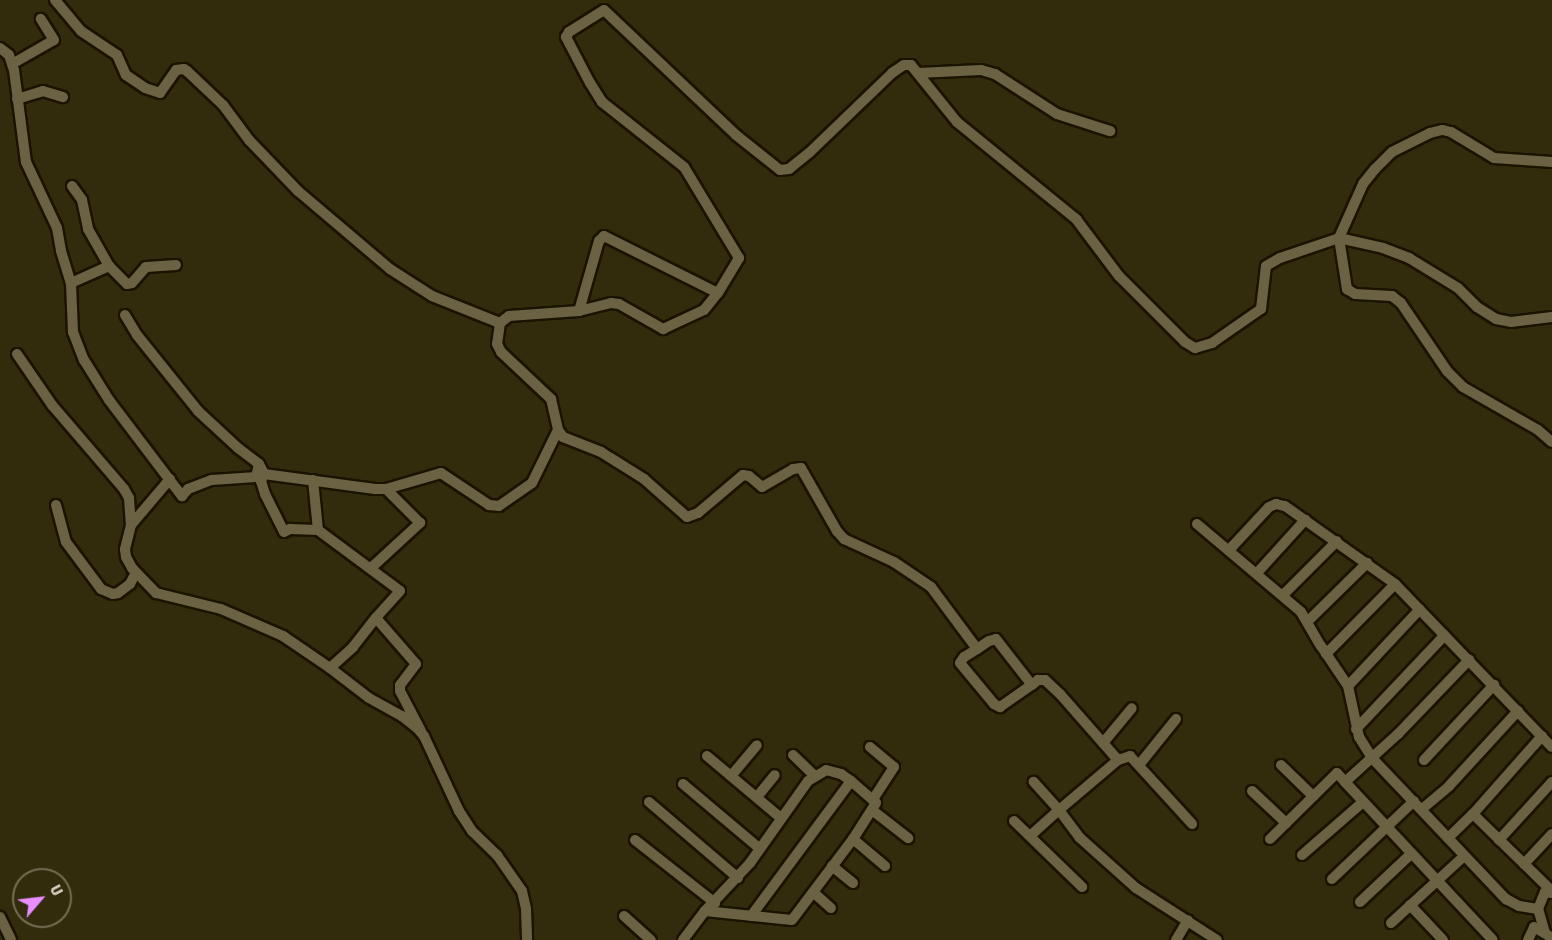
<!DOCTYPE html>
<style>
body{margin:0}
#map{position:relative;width:1552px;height:940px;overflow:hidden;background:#322b0c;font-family:"Fira Sans Condensed",sans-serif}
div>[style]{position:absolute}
.roads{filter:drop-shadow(2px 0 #1a1300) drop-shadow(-2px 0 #1a1300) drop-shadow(0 2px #1a1300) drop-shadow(0 -2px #1a1300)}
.minor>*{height:10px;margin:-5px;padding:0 5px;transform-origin:5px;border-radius:5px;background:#6a6242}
span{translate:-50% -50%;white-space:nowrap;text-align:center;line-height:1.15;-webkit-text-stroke:6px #322b0c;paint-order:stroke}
.north{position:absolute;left:12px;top:868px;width:60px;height:60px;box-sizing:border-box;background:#322b0c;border:2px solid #746e54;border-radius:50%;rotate:62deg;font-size:16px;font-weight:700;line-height:24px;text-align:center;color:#d6d2c1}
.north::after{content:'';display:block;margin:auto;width:21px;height:27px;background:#e88eff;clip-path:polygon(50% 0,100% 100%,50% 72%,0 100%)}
</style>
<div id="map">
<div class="roads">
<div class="minor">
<div style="left:55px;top:0;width:40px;rotate:50deg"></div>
<div style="left:81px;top:31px;width:43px;rotate:33.7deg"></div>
<div style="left:117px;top:55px;width:22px;rotate:66deg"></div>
<div style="left:126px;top:75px;width:23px;rotate:34deg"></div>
<div style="left:145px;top:88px;width:16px;rotate:18deg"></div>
<div style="left:160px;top:93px;width:28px;rotate:-55deg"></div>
<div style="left:176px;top:70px;width:8px;rotate:-7deg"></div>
<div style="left:184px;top:69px;width:4px;rotate:34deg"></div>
<div style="left:187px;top:71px;width:50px;rotate:43.4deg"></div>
<div style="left:223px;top:105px;width:44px;rotate:53.4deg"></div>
<div style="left:249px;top:140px;width:71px;rotate:46.1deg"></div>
<div style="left:298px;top:191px;width:121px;rotate:40.3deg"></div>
<div style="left:390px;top:269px;width:50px;rotate:32.7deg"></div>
<div style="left:432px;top:296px;width:73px;rotate:21.7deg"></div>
<div style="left:500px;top:323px;width:21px;rotate:98deg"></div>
<div style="left:497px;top:344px;width:9px;rotate:63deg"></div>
<div style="left:501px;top:352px;width:69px;rotate:43.2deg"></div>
<div style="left:551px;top:399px;width:32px;rotate:77deg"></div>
<div style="left:0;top:48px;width:11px;rotate:38deg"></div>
<div style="left:9px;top:55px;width:16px;rotate:72deg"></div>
<div style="left:14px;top:70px;width:93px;rotate:82.6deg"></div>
<div style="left:26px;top:162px;width:73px;rotate:64.8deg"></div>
<div style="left:57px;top:228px;width:23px;rotate:80deg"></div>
<div style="left:61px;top:251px;width:34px;rotate:73deg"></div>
<div style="left:71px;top:283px;width:49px;rotate:87.7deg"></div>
<div style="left:73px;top:332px;width:30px;rotate:69deg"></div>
<div style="left:84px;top:360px;width:47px;rotate:58deg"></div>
<div style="left:109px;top:400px;width:121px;rotate:52.8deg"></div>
<div style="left:182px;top:496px;width:9px;rotate:-49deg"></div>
<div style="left:188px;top:489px;width:26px;rotate:-21deg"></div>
<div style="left:212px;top:480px;width:44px;rotate:-3.9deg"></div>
<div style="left:256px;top:477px;width:13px;rotate:-77deg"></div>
<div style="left:259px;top:464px;width:11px;rotate:63deg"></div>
<div style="left:264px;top:474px;width:112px;rotate:7.7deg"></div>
<div style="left:375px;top:489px;width:11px"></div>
<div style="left:386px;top:489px;width:57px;rotate:-16.2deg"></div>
<div style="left:441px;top:473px;width:58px;rotate:33.7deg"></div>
<div style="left:489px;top:505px;width:10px;rotate:6deg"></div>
<div style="left:499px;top:506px;width:40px;rotate:-34.9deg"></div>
<div style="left:532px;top:483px;width:59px;rotate:-63.9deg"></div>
<div style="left:558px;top:430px;width:9px;rotate:54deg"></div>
<div style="left:563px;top:437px;width:41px;rotate:21.5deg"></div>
<div style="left:601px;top:452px;width:51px;rotate:32.1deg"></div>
<div style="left:644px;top:479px;width:57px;rotate:41.5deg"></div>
<div style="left:687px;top:517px;width:12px;rotate:-20deg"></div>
<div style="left:698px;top:513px;width:59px;rotate:-40.2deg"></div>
<div style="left:743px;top:475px;width:6px;rotate:9deg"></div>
<div style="left:749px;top:476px;width:17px;rotate:40deg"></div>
<div style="left:762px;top:487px;width:36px;rotate:-30deg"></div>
<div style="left:793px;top:469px;width:8px;rotate:-7deg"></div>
<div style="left:801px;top:468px;width:73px;rotate:60.3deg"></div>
<div style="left:837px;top:531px;width:11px;rotate:49deg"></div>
<div style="left:844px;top:539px;width:55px;rotate:24.7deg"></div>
<div style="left:894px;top:562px;width:45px;rotate:34deg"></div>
<div style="left:931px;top:587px;width:77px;rotate:53.4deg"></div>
<div style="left:977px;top:649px;width:14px;rotate:-34deg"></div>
<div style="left:989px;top:641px;width:7px;rotate:-16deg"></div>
<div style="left:996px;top:639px;width:58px;rotate:52deg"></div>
<div style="left:1032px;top:685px;width:8px;rotate:-40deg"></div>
<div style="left:1038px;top:680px;width:7px"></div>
<div style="left:1045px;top:680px;width:21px;rotate:43deg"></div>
<div style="left:1060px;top:694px;width:88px;rotate:48.7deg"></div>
<div style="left:1118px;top:760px;width:77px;rotate:139.7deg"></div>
<div style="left:1059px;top:810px;width:34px;rotate:53deg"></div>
<div style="left:1079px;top:837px;width:76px;rotate:41.8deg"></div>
<div style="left:1136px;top:888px;width:96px;rotate:32.7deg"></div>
<div style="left:12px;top:64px;width:48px;rotate:-29.7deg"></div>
<div style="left:54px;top:40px;width:25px;rotate:-122deg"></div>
<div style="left:918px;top:73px;width:63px;rotate:-2.7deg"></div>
<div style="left:981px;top:70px;width:15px;rotate:16deg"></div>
<div style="left:995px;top:74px;width:74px;rotate:32.8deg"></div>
<div style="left:1057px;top:114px;width:56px;rotate:17.8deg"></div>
<div style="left:17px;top:99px;width:27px;rotate:-17deg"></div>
<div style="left:43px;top:91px;width:21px;rotate:17deg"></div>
<div style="left:1552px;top:162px;width:58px;rotate:-176.1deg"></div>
<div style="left:1494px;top:158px;width:50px;rotate:-148.8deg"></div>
<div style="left:1451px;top:132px;width:9px;rotate:-167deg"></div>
<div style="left:1442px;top:130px;width:12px;rotate:166deg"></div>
<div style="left:1430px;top:133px;width:42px;rotate:153.4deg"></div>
<div style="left:1392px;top:152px;width:24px;rotate:135deg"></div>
<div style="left:1375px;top:169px;width:19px;rotate:129deg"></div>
<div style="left:1363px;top:184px;width:59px;rotate:114deg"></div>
<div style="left:1339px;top:238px;width:45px;rotate:12.8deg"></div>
<div style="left:1383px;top:248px;width:28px;rotate:21deg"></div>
<div style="left:1409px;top:258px;width:57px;rotate:31.5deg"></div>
<div style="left:1458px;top:288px;width:27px;rotate:45deg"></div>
<div style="left:1477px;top:307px;width:22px;rotate:32deg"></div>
<div style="left:1496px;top:319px;width:15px;rotate:11deg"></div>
<div style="left:1511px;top:322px;width:41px;rotate:-7deg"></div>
<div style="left:72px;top:186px;width:17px;rotate:54deg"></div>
<div style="left:82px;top:200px;width:30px;rotate:78deg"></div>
<div style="left:88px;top:229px;width:43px;rotate:60.4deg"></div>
<div style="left:109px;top:266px;width:25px;rotate:45deg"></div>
<div style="left:127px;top:284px;width:5px;rotate:-11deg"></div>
<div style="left:132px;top:283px;width:21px;rotate:-49deg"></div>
<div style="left:146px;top:267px;width:30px;rotate:-4deg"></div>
<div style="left:71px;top:283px;width:42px;rotate:-24.1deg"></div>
<div style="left:579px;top:311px;width:73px;rotate:-74.1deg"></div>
<div style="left:599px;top:241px;width:7px;rotate:-45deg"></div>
<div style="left:604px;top:236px;width:127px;rotate:26.6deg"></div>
<div style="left:718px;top:293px;width:41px;rotate:-59deg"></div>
<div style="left:739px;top:258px;width:106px;rotate:-121.1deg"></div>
<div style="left:684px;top:167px;width:105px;rotate:-141.6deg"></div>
<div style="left:602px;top:102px;width:22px;rotate:-122deg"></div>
<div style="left:590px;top:83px;width:52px;rotate:-117.6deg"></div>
<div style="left:566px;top:37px;width:6px;rotate:-59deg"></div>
<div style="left:569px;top:32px;width:41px;rotate:-32.2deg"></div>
<div style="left:604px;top:10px;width:182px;rotate:43.4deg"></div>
<div style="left:736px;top:135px;width:56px;rotate:38.5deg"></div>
<div style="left:780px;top:170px;width:9px;rotate:-6deg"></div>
<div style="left:789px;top:169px;width:26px;rotate:-39deg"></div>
<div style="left:809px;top:153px;width:115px;rotate:-43.9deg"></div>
<div style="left:892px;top:73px;width:14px;rotate:-34deg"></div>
<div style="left:904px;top:65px;width:7px"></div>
<div style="left:911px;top:65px;width:73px;rotate:51.1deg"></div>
<div style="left:957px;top:122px;width:154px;rotate:39.2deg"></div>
<div style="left:1076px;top:219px;width:71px;rotate:53deg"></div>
<div style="left:1119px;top:276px;width:93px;rotate:45deg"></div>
<div style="left:1185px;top:342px;width:12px;rotate:31deg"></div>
<div style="left:1195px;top:348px;width:18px;rotate:-16deg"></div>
<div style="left:1212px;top:343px;width:60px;rotate:-34.8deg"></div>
<div style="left:1261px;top:309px;width:43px;rotate:-83.4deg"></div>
<div style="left:1266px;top:266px;width:16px;rotate:-30deg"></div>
<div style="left:1280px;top:258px;width:62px;rotate:-18.7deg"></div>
<div style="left:1339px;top:238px;width:52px;rotate:81.1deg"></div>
<div style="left:1347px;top:289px;width:9px;rotate:32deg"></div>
<div style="left:1355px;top:294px;width:37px;rotate:3deg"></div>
<div style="left:1392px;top:296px;width:11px;rotate:38deg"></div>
<div style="left:1401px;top:303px;width:82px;rotate:55.9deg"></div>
<div style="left:1447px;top:371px;width:23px;rotate:45deg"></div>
<div style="left:1463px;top:387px;width:86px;rotate:29.8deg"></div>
<div style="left:1538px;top:430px;width:18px;rotate:41deg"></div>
<div style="left:125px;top:315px;width:23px;rotate:59deg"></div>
<div style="left:137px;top:335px;width:97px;rotate:51.2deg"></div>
<div style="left:198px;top:411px;width:54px;rotate:42.8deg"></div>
<div style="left:238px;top:448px;width:26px;rotate:37deg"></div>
<div style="left:500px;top:323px;width:11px;rotate:-38deg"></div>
<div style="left:509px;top:316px;width:70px;rotate:-4.1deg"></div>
<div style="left:579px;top:311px;width:33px;rotate:-14deg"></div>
<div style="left:611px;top:303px;width:8px;rotate:7deg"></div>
<div style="left:619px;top:304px;width:51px;rotate:29.6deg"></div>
<div style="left:663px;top:329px;width:45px;rotate:-24.9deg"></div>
<div style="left:704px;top:310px;width:22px;rotate:-51deg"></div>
<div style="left:17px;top:354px;width:62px;rotate:55.5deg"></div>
<div style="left:52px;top:405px;width:111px;rotate:49.4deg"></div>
<div style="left:124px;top:489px;width:10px;rotate:61deg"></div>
<div style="left:129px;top:498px;width:27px;rotate:86deg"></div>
<div style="left:264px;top:474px;width:8px;rotate:113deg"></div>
<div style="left:261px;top:481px;width:14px;rotate:73deg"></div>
<div style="left:265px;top:494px;width:42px;rotate:63.4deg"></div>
<div style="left:284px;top:532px;width:7px;rotate:-27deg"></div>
<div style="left:290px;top:529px;width:28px;rotate:2deg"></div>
<div style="left:318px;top:530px;width:102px;rotate:36.6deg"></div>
<div style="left:400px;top:591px;width:36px;rotate:132deg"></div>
<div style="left:376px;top:618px;width:61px;rotate:49deg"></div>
<div style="left:416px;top:664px;width:26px;rotate:127deg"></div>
<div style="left:400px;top:685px;width:6px;rotate:90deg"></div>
<div style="left:400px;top:691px;width:45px;rotate:62.3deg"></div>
<div style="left:170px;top:479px;width:60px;rotate:130.3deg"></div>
<div style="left:131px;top:525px;width:25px;rotate:104deg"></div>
<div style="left:125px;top:549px;width:8px;rotate:83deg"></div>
<div style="left:126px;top:557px;width:13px;rotate:61deg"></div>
<div style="left:132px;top:568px;width:35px;rotate:46deg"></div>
<div style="left:156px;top:593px;width:67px;rotate:13.8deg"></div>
<div style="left:221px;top:609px;width:68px;rotate:23.5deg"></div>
<div style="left:283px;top:636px;width:57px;rotate:34.2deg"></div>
<div style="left:330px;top:668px;width:49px;rotate:37.6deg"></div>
<div style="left:369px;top:698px;width:38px;rotate:29deg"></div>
<div style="left:402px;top:716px;width:19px;rotate:39deg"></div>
<div style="left:417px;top:728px;width:11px;rotate:49deg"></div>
<div style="left:424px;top:736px;width:83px;rotate:65deg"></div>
<div style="left:459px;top:811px;width:24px;rotate:57deg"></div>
<div style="left:472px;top:831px;width:35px;rotate:44deg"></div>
<div style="left:497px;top:855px;width:44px;rotate:55.2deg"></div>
<div style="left:522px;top:891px;width:18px;rotate:77deg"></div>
<div style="left:526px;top:909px;width:31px;rotate:88deg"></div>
<div style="left:313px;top:480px;width:50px;rotate:84.3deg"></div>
<div style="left:56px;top:505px;width:38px;rotate:75deg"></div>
<div style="left:66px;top:542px;width:59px;rotate:53.3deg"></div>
<div style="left:101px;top:589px;width:13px;rotate:23deg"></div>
<div style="left:113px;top:594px;width:5px;rotate:-11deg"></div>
<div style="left:118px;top:593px;width:15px;rotate:-37deg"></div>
<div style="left:130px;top:584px;width:13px;rotate:-63deg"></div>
<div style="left:1197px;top:524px;width:136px;rotate:40.2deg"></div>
<div style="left:1301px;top:612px;width:39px;rotate:60deg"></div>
<div style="left:1321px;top:646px;width:48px;rotate:56deg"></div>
<div style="left:1348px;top:686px;width:52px;rotate:77.8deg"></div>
<div style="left:1359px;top:737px;width:25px;rotate:58deg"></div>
<div style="left:1372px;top:758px;width:195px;rotate:46.5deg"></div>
<div style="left:1506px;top:899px;width:15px;rotate:28deg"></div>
<div style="left:1519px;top:906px;width:19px;rotate:9deg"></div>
<div style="left:1230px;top:549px;width:57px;rotate:-47.1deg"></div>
<div style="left:1269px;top:507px;width:8px;rotate:-23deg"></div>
<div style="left:1276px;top:504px;width:9px;rotate:13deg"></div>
<div style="left:1285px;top:506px;width:135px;rotate:35.3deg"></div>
<div style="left:1395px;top:584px;width:226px;rotate:46.1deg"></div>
<div style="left:371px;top:568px;width:67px;rotate:-42.6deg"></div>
<div style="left:420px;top:523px;width:48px;rotate:-135deg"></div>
<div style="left:1257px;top:573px;width:72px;rotate:-47.8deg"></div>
<div style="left:1283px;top:595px;width:76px;rotate:-45deg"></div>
<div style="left:1308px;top:621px;width:83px;rotate:-44.5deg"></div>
<div style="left:977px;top:649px;width:15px;rotate:148deg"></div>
<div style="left:964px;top:657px;width:7px;rotate:124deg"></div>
<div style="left:960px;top:663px;width:53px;rotate:50.3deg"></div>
<div style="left:994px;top:704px;width:7px;rotate:27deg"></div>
<div style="left:1000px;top:707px;width:39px;rotate:-35deg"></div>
<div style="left:1326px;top:654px;width:98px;rotate:-45.4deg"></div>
<div style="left:330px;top:668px;width:31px;rotate:-42deg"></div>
<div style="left:353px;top:647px;width:37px;rotate:-52deg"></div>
<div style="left:1348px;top:686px;width:105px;rotate:-46.9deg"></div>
<div style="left:1356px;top:729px;width:129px;rotate:-46.6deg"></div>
<div style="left:1103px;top:743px;width:45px;rotate:-50.4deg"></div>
<div style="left:870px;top:747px;width:31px;rotate:40deg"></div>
<div style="left:894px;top:767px;width:38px;rotate:123deg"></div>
<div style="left:793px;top:755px;width:29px;rotate:44deg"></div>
<div style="left:707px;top:756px;width:97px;rotate:40deg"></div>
<div style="left:1118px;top:760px;width:13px;rotate:-18deg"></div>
<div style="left:1130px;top:756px;width:92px;rotate:47.6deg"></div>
<div style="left:1424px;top:760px;width:103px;rotate:-47deg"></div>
<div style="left:1139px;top:765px;width:59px;rotate:-51.2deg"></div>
<div style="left:1281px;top:765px;width:45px;rotate:44.1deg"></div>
<div style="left:731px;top:776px;width:40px;rotate:-50deg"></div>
<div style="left:851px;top:781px;width:33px;rotate:41deg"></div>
<div style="left:876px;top:803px;width:43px;rotate:122.6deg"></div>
<div style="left:853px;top:839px;width:42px;rotate:40.2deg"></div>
<div style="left:1345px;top:782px;width:216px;rotate:46.9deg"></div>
<div style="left:683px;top:784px;width:99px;rotate:40.1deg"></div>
<div style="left:1252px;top:791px;width:47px;rotate:43.3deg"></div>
<div style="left:757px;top:797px;width:28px;rotate:-51deg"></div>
<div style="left:649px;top:802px;width:117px;rotate:40.5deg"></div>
<div style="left:1422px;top:809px;width:35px;rotate:-40deg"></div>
<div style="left:1449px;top:786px;width:102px;rotate:-47.4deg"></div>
<div style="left:872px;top:810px;width:46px;rotate:37.9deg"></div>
<div style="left:1473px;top:814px;width:110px;rotate:44.3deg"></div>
<div style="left:1014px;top:821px;width:95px;rotate:44.1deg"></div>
<div style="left:1030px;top:836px;width:39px;rotate:-42deg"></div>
<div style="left:1059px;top:810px;width:38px;rotate:-132deg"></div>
<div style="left:1448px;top:838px;width:35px;rotate:-44deg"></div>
<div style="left:1473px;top:814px;width:104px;rotate:-48.5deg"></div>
<div style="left:1270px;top:839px;width:94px;rotate:-44.6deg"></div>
<div style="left:1337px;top:773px;width:12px;rotate:48deg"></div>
<div style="left:1345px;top:782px;width:72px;rotate:-42.2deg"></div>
<div style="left:1398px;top:734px;width:103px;rotate:-46.2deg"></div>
<div style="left:635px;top:840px;width:102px;rotate:38.2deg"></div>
<div style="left:1499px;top:840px;width:79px;rotate:-47.6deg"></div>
<div style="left:1302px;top:855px;width:81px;rotate:-41deg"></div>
<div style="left:1524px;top:864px;width:41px;rotate:-47deg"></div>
<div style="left:832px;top:866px;width:27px;rotate:39deg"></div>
<div style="left:1332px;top:879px;width:113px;rotate:-43.6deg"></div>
<div style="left:813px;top:892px;width:24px;rotate:42deg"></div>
<div style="left:1360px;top:902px;width:70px;rotate:-43.3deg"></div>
<div style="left:1410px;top:905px;width:48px;rotate:46.7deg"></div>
<div style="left:705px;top:911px;width:66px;rotate:-46.8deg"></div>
<div style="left:750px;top:863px;width:100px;rotate:-54.7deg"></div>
<div style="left:808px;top:781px;width:21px;rotate:-31deg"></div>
<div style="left:826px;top:770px;width:16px;rotate:15deg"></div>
<div style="left:841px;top:774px;width:12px;rotate:35deg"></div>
<div style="left:851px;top:781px;width:168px;rotate:126.5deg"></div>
<div style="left:624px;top:916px;width:36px;rotate:42deg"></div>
<div style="left:0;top:917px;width:25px;rotate:64deg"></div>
<div style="left:1391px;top:923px;width:99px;rotate:-42.5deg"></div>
<div style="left:1545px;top:933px;width:25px;rotate:-106deg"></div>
<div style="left:1538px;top:909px;width:18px;rotate:-68deg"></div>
<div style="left:1545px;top:892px;width:7px;rotate:8deg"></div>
<div style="left:683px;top:940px;width:36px;rotate:-53deg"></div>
<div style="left:705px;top:911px;width:87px;rotate:5.9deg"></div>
<div style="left:792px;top:920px;width:101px;rotate:-53deg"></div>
<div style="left:1176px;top:940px;width:23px;rotate:-59deg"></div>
<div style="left:1528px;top:940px;width:14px;rotate:-65deg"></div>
<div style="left:1534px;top:927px;width:21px;rotate:31deg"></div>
</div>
</div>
<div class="north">U</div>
</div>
